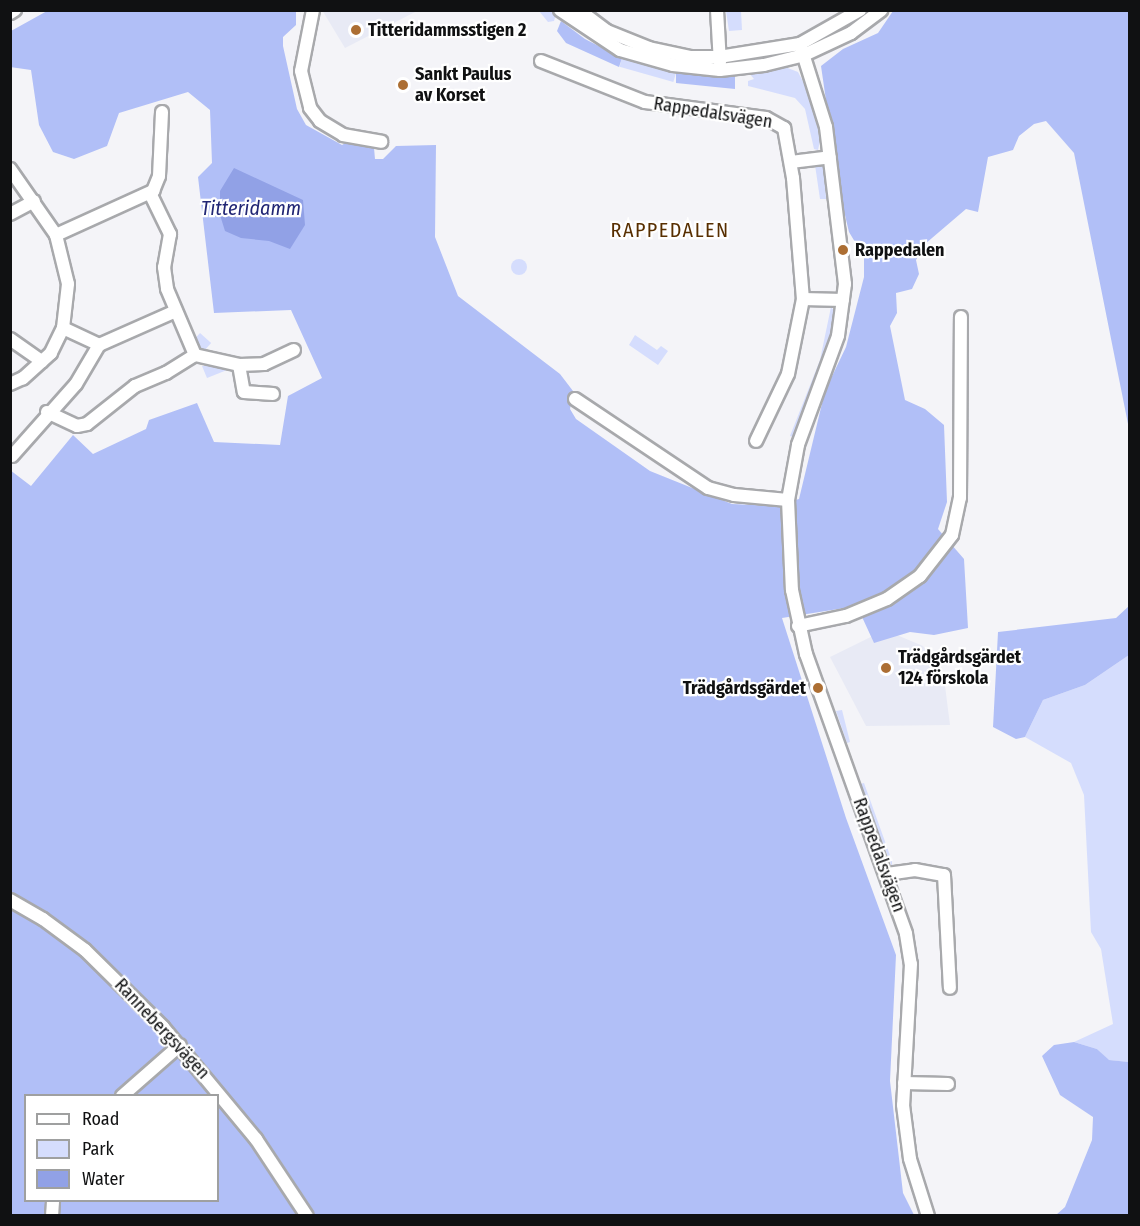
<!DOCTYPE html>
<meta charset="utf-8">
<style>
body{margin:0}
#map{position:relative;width:1140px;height:1226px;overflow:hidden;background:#f4f4f8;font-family:"Fira Sans Condensed",sans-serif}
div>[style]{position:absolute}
.built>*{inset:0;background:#e8eaf5}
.green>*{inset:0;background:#d5ddfd;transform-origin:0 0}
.round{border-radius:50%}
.forest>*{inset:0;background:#b1bff7}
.water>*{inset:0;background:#91a1e6}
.roads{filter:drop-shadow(2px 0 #a8a9ac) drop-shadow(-2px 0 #a8a9ac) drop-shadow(0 2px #a8a9ac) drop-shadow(0 -2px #a8a9ac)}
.minor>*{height:12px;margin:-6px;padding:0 6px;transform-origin:6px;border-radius:6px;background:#fff}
.dots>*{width:16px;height:16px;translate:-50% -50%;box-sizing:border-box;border:3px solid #fff;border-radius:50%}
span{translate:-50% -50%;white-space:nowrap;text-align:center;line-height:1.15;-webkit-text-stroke:4.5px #fff;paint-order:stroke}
.poi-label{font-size:18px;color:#101112;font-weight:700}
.left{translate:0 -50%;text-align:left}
.right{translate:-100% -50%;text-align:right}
.street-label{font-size:18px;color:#101112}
.water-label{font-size:20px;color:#222775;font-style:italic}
.neighbourhood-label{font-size:20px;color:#582f01;letter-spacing:1.5px}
.frame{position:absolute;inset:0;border:12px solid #101112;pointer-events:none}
.legend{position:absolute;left:24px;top:1094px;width:195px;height:108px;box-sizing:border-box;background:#fff;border:2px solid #9fa0a0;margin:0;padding:8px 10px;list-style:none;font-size:18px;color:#101112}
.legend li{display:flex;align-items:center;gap:12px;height:30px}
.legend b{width:30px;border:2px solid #9fa0a0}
</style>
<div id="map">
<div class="built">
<div style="clip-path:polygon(322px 10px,417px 10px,417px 11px,345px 48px)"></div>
<div style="clip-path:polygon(885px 630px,923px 646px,944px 678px,950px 725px,866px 726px,830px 657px)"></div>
</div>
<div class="green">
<div style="clip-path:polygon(539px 11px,552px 11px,556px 14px,554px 21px,548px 22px)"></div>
<div style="clip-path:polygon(726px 11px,741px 11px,742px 30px,729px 31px)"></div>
<div style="left:622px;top:58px;width:56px;height:9px;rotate:16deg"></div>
<div style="clip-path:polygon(785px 67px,798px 72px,808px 91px,821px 136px,818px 150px,814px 149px,805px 109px,795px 98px,748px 86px,748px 81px,754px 79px,749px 73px)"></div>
<div style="clip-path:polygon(815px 165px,822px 165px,825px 170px,826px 199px,820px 199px)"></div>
<div class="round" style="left:511px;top:259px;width:16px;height:16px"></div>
<div style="clip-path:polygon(831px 307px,836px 313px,831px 343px,796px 438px,790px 436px,820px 360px)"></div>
<div style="left:200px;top:333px;width:15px;height:13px;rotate:42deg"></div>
<div style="clip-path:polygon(635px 335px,657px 350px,661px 346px,668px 351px,658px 365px,629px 345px)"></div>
<div style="clip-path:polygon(202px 366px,226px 366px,227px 370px,207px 378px)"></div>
<div style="clip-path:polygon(1129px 655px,1129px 1062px,1108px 1060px,1097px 1049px,1074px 1042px,1113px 1024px,1101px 949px,1091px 932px,1084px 795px,1071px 763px,1025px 737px,1043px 700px,1085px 685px)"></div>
<div style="clip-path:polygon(842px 710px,850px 742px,847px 743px,836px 711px)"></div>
<div style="clip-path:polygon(864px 783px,892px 861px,892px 867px,860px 784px)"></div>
</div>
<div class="forest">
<div style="clip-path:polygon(evenodd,47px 11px,296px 11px,296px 25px,283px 37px,283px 46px,297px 109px,306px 125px,342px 145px,351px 140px,365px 143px,374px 148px,375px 159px,383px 159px,396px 146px,436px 145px,435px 237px,458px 296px,560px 374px,573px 391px,570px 409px,576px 419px,650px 471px,732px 504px,775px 506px,799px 499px,825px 391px,846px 347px,864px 277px,864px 257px,849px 232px,839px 190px,821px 66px,843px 49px,878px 33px,893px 11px,1129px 11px,1129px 429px,1074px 153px,1046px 121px,1034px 124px,1019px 136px,1013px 150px,988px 157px,978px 212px,966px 209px,925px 244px,916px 260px,919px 274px,912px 289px,896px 293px,897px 313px,890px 326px,905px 400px,925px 409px,944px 425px,947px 502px,938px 529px,964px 559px,968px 628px,934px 635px,910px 632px,874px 643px,857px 606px,782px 618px,846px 818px,896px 955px,890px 1081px,903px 1193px,914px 1215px,11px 1215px,10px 470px,31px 486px,73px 435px,93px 454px,146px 429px,149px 420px,197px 403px,214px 442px,280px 445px,288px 396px,322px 378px,291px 310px,214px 313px,198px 177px,212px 163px,210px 110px,188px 92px,119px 113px,107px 146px,74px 159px,53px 152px,39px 125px,31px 70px,10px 67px,11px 31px,47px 11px,26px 1096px,218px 1096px,218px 1200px,26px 1200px,26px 1096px)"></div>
<div style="clip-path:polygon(561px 21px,585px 39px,622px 58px,619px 67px,566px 43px,557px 31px)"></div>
<div style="clip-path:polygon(676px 73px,735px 75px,735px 89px,676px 83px)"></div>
<div style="clip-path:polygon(1129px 606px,1129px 655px,1085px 685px,1043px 700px,1025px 737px,1016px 739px,993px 727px,998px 632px,1116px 618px)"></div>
<div style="clip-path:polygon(1074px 1042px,1097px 1049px,1109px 1060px,1129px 1062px,1129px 1215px,1056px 1215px,1065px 1207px,1092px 1140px,1093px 1117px,1060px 1095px,1042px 1056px,1054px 1045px)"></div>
</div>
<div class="water">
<div style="clip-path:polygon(234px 168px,303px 200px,305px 225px,290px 249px,269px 241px,241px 238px,225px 231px,220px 215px,220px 191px)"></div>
</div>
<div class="roads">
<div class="minor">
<div style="left:313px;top:10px;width:62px;rotate:101.1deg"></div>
<div style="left:301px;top:71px;width:38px;rotate:76deg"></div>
<div style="left:310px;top:108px;width:16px;rotate:52deg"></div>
<div style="left:320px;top:121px;width:27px;rotate:31deg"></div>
<div style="left:343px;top:135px;width:39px;rotate:10deg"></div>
<div style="left:560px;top:10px;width:72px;rotate:33.7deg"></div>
<div style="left:620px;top:50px;width:55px;rotate:15.8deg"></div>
<div style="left:673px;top:65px;width:47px;rotate:6.1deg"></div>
<div style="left:720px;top:70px;width:44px;rotate:-6.5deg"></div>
<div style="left:764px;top:65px;width:41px;rotate:-14deg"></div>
<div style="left:804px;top:55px;width:52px;rotate:-25.1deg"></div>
<div style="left:851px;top:33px;width:38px;rotate:-37deg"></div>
<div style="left:579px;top:10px;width:35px;rotate:37deg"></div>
<div style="left:607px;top:31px;width:45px;rotate:22deg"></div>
<div style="left:649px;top:48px;width:43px;rotate:12.1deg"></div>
<div style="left:691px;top:57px;width:28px"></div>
<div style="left:719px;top:57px;width:82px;rotate:-9.1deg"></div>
<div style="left:800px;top:44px;width:69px;rotate:-29.5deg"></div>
<div style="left:717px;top:10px;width:53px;rotate:86.8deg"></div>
<div style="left:10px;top:13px;width:6px;rotate:-31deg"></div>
<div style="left:800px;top:44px;width:87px;rotate:72.6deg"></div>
<div style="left:826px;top:127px;width:158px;rotate:83.1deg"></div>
<div style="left:845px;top:284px;width:52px;rotate:97.7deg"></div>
<div style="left:838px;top:336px;width:116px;rotate:110.2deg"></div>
<div style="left:798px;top:445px;width:56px;rotate:100.3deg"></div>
<div style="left:788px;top:500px;width:90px;rotate:87.5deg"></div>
<div style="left:792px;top:590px;width:66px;rotate:77.7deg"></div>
<div style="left:806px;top:654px;width:297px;rotate:70.3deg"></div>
<div style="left:906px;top:934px;width:30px;rotate:81deg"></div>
<div style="left:911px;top:964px;width:141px;rotate:93.2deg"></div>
<div style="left:903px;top:1105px;width:54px;rotate:82.6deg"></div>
<div style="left:910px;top:1159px;width:60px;rotate:72.5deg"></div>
<div style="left:541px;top:61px;width:112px;rotate:21.5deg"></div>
<div style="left:645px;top:102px;width:122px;rotate:7.5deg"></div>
<div style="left:766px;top:118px;width:21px;rotate:29deg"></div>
<div style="left:784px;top:128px;width:51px;rotate:79.8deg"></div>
<div style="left:793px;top:178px;width:121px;rotate:85.3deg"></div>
<div style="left:803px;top:299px;width:76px;rotate:101.3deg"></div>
<div style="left:788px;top:374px;width:74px;rotate:115.5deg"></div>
<div style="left:791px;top:162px;width:39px;rotate:-7deg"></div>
<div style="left:10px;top:169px;width:80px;rotate:55.1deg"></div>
<div style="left:56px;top:235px;width:50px;rotate:76.2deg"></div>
<div style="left:68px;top:284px;width:44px;rotate:96.5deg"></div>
<div style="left:63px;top:328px;width:28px;rotate:116deg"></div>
<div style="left:51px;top:353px;width:38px;rotate:138deg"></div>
<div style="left:23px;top:378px;width:14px;rotate:155deg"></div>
<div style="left:150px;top:193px;width:46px;rotate:64deg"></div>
<div style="left:170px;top:234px;width:34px;rotate:100deg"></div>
<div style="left:164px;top:267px;width:22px;rotate:82deg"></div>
<div style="left:167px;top:289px;width:72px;rotate:67deg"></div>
<div style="left:195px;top:355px;width:45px;rotate:12.8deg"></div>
<div style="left:239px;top:365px;width:25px;rotate:-2deg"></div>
<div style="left:264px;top:364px;width:33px;rotate:-25deg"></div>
<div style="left:10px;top:214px;width:27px;rotate:-28deg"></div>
<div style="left:56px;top:235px;width:107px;rotate:-24.4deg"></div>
<div style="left:153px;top:191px;width:16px;rotate:-68deg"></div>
<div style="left:159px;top:176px;width:64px;rotate:-87.3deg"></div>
<div style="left:803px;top:299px;width:40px;rotate:1.4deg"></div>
<div style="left:63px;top:328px;width:40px;rotate:25deg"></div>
<div style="left:10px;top:339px;width:39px;rotate:35deg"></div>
<div style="left:239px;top:365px;width:27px;rotate:80deg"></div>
<div style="left:244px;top:392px;width:29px;rotate:4deg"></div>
<div style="left:575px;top:399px;width:160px;rotate:33.8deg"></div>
<div style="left:708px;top:488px;width:27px;rotate:15deg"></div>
<div style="left:734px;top:495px;width:54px;rotate:5.3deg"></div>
<div style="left:47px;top:412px;width:33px;rotate:25deg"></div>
<div style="left:77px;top:426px;width:10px;rotate:-11deg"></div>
<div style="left:87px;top:424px;width:61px;rotate:-38.4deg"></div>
<div style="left:135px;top:386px;width:34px;rotate:-23deg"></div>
<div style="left:166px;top:373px;width:34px;rotate:-32deg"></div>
<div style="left:12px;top:456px;width:96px;rotate:-48.4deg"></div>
<div style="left:76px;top:384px;width:45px;rotate:-59.5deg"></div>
<div style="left:99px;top:345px;width:84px;rotate:-23.8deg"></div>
<div style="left:798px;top:626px;width:49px;rotate:-11.8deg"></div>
<div style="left:846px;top:616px;width:44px;rotate:-22.5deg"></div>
<div style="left:887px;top:599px;width:40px;rotate:-34.9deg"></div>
<div style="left:920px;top:576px;width:52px;rotate:-52deg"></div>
<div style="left:952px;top:535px;width:38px;rotate:-78deg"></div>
<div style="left:960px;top:498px;width:181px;rotate:-89.7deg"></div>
<div style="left:887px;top:874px;width:28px;rotate:-8deg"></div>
<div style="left:915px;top:870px;width:29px;rotate:10deg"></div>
<div style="left:944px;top:875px;width:113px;rotate:87deg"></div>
<div style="left:10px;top:900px;width:38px;rotate:30deg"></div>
<div style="left:43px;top:919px;width:52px;rotate:36.4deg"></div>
<div style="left:85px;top:950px;width:110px;rotate:44.6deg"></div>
<div style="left:163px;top:1027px;width:146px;rotate:50.3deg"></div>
<div style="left:256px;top:1139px;width:92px;rotate:56.5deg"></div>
<div style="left:904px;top:1083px;width:44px;rotate:1.3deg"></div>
<div style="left:122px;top:1096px;width:77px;rotate:-41.3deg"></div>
<div style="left:52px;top:1216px;width:16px;rotate:-86deg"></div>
</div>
</div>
<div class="dots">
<div style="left:356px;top:30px;background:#ac6e33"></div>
<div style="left:403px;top:85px;background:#ac6e33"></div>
<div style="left:843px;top:250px;background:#ac6e33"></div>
<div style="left:886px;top:668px;background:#ac6e33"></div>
<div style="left:818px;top:688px;background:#ac6e33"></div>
</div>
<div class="poi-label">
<span class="left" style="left:368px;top:30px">Titteridammsstigen 2</span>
<span class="left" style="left:415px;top:85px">Sankt Paulus<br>av Korset</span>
<span class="left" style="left:855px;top:250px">Rappedalen</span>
<span class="left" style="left:898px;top:668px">Trädgårdsgärdet<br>124 förskola</span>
<span class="right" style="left:806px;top:688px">Trädgårdsgärdet</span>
</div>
<div class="street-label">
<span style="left:713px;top:113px;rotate:9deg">Rappedalsvägen</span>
<span style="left:879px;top:855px;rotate:70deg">Rappedalsvägen</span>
<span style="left:162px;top:1029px;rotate:47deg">Rannebergsvägen</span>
</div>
<div class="water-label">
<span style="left:251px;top:208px">Titteridamm</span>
</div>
<div class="neighbourhood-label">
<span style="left:670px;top:230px">RAPPEDALEN</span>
</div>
<div class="frame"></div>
<ul class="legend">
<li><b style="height:8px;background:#fff"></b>Road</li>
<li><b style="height:16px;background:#d5ddfd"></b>Park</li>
<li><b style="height:16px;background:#91a1e6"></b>Water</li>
</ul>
</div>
